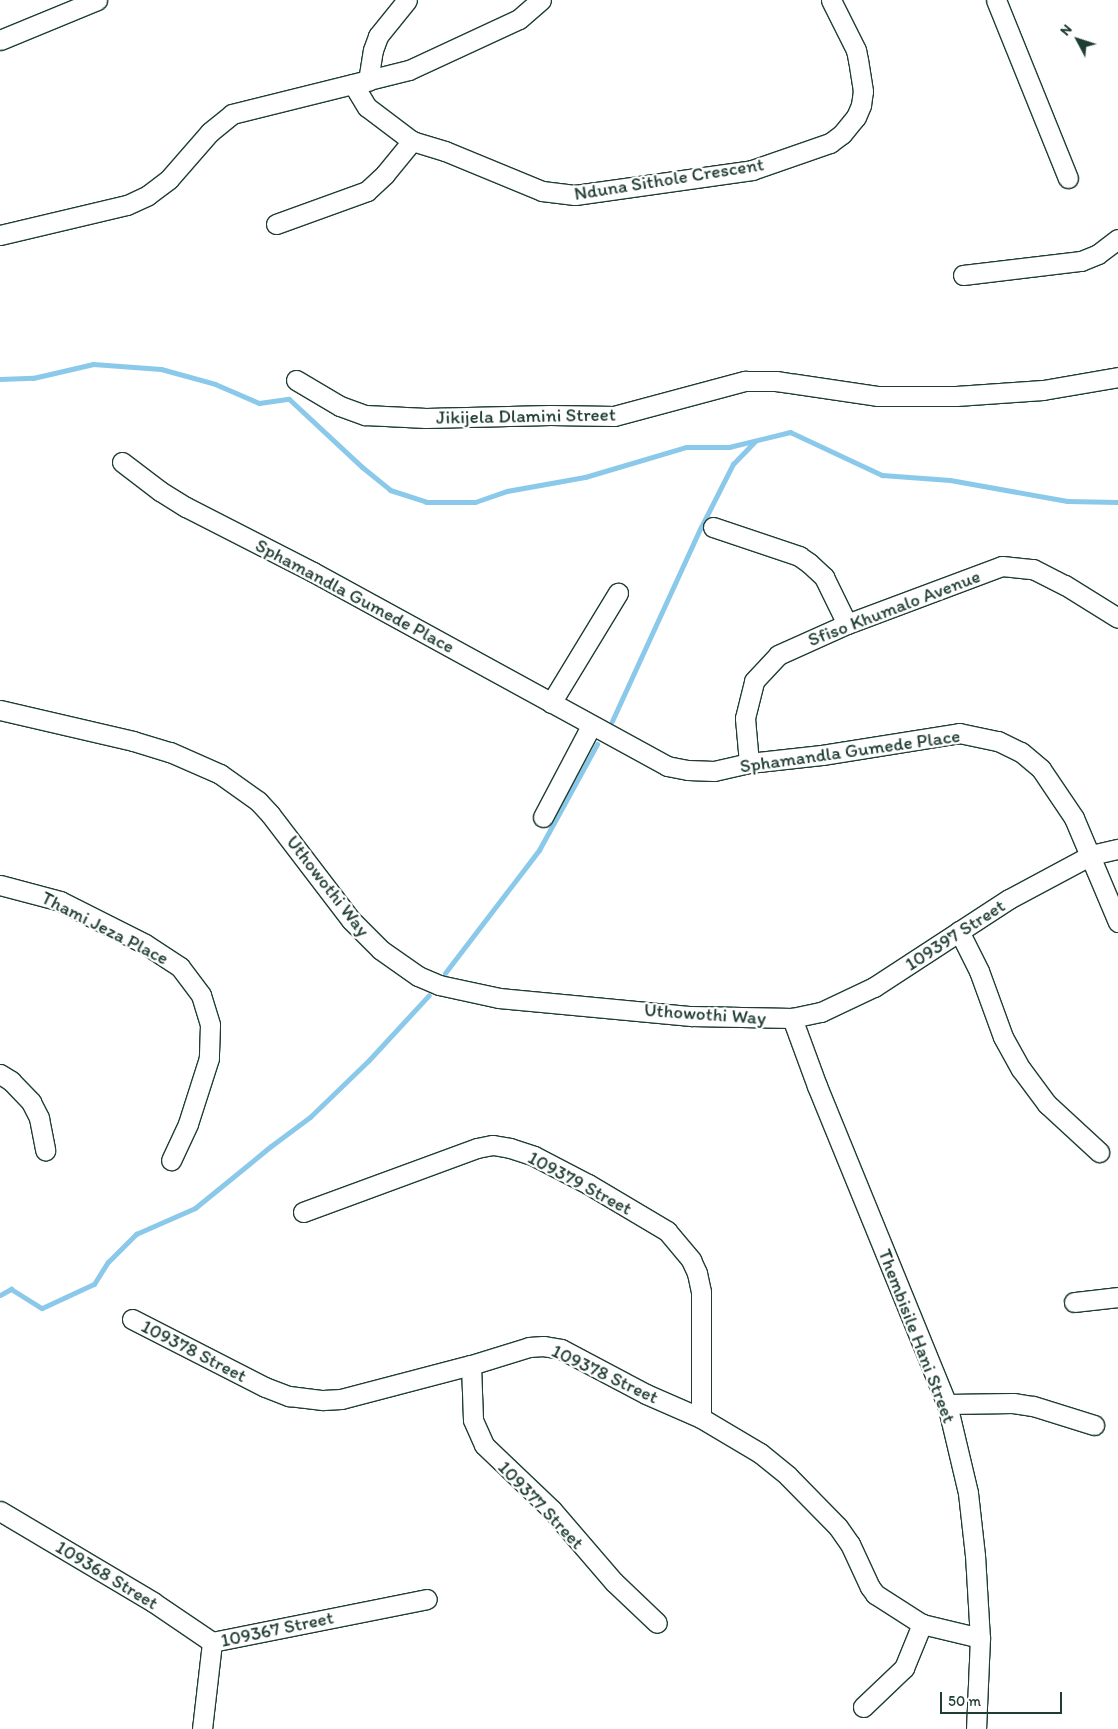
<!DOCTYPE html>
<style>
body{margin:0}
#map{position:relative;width:1118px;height:1729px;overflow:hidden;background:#fff;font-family:Itim,sans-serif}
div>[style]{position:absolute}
.stream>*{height:5px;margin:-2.5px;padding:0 2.5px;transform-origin:2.5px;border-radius:2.5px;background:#8bc9eb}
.roads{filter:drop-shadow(1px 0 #1f3d34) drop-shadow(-1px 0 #1f3d34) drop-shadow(0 1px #1f3d34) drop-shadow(0 -1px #1f3d34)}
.minor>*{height:19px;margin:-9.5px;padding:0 9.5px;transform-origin:9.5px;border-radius:9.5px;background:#fff}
span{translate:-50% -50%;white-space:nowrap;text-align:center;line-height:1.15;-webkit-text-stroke:4.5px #fff;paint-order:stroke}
.street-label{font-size:19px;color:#1f3d34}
.north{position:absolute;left:1053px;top:15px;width:50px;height:50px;-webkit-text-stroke:4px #fff;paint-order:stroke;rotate:310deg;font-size:14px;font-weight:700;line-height:20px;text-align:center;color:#1f3d34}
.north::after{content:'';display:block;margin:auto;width:18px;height:22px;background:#1f3d34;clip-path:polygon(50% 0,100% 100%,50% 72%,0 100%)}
.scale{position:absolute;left:940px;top:1692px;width:122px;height:22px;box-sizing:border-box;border:2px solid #1f3d34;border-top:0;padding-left:6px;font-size:15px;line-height:18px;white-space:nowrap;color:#1f3d34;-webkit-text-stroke:4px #fff;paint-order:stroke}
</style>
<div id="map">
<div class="stream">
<div style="left:0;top:379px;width:33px;rotate:-2deg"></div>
<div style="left:33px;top:378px;width:62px;rotate:-13.1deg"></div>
<div style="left:93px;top:364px;width:68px;rotate:4.2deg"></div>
<div style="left:161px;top:369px;width:56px;rotate:15.5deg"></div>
<div style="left:215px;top:384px;width:48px;rotate:23.4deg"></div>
<div style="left:259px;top:403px;width:30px;rotate:-8deg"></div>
<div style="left:289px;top:399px;width:100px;rotate:43deg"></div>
<div style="left:362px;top:467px;width:36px;rotate:39deg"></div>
<div style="left:390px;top:490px;width:38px;rotate:18deg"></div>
<div style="left:426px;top:502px;width:49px"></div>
<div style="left:475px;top:502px;width:34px;rotate:-19deg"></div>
<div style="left:507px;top:491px;width:79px;rotate:-10.2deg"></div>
<div style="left:585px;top:477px;width:105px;rotate:-16.5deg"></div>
<div style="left:686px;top:447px;width:43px"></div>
<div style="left:729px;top:447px;width:63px;rotate:-13.8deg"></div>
<div style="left:790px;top:432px;width:102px;rotate:25.1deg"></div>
<div style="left:882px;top:475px;width:68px;rotate:4.2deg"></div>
<div style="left:950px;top:480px;width:119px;rotate:10.2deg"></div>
<div style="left:1067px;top:501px;width:51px;rotate:1.1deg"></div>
<div style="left:612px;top:721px;width:213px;rotate:-65.4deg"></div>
<div style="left:701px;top:527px;width:71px;rotate:-63.1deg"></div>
<div style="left:733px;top:464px;width:32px;rotate:-46deg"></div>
<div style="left:445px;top:973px;width:155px;rotate:-52.6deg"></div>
<div style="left:539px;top:850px;width:121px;rotate:-61.3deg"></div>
<div style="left:0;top:1295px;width:13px;rotate:-29deg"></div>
<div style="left:11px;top:1289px;width:36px;rotate:32deg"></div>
<div style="left:42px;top:1308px;width:57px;rotate:-24.8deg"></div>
<div style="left:94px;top:1284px;width:26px;rotate:-58deg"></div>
<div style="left:108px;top:1262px;width:40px;rotate:-45deg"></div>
<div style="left:136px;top:1234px;width:64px;rotate:-23.8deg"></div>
<div style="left:195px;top:1208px;width:98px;rotate:-39.2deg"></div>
<div style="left:271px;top:1146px;width:49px;rotate:-36.6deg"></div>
<div style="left:310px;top:1117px;width:82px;rotate:-44deg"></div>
<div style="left:369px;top:1060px;width:88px;rotate:-47.3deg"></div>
</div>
<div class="roads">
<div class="minor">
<div style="left:996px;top:0;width:192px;rotate:68deg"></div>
<div style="left:0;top:40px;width:105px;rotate:-22.4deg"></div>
<div style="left:368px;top:81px;width:31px;rotate:-81deg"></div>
<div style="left:373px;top:50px;width:15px;rotate:-70deg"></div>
<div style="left:378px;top:36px;width:46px;rotate:-51.1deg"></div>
<div style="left:353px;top:84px;width:27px;rotate:59deg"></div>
<div style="left:367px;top:107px;width:56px;rotate:37.1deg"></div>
<div style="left:412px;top:141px;width:34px;rotate:17deg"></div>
<div style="left:445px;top:151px;width:105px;rotate:22.4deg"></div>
<div style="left:542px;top:191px;width:33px;rotate:7deg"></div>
<div style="left:575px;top:195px;width:179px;rotate:-8deg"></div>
<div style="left:752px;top:170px;width:83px;rotate:-19.1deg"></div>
<div style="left:830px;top:143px;width:15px;rotate:-37deg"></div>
<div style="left:842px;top:134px;width:22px;rotate:-51deg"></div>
<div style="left:856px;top:117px;width:13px;rotate:-67deg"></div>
<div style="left:861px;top:105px;width:14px;rotate:-82deg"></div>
<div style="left:863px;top:91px;width:31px;rotate:-99deg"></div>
<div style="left:858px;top:60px;width:10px;rotate:-101deg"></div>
<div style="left:856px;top:50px;width:56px;rotate:-116.6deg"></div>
<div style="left:276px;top:224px;width:97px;rotate:-19.9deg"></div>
<div style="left:367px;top:191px;width:25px;rotate:-43deg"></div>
<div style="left:385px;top:174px;width:43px;rotate:-50.7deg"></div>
<div style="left:0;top:235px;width:130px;rotate:-13.3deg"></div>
<div style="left:127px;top:205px;width:23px;rotate:-25deg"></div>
<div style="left:148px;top:195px;width:26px;rotate:-37deg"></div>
<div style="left:169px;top:179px;width:62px;rotate:-48.9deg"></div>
<div style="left:210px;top:132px;width:28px;rotate:-39deg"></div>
<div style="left:232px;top:114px;width:182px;rotate:-14deg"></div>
<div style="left:409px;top:70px;width:121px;rotate:-24.9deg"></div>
<div style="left:519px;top:19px;width:29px;rotate:-41deg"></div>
<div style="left:963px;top:275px;width:119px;rotate:-6.8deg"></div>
<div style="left:1081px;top:261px;width:18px;rotate:-22deg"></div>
<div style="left:1098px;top:254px;width:25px;rotate:-37deg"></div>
<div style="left:296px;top:380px;width:51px;rotate:30.6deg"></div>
<div style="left:340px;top:406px;width:27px;rotate:20deg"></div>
<div style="left:365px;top:415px;width:61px;rotate:2.8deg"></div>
<div style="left:426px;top:418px;width:124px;rotate:-1.4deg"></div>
<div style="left:550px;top:415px;width:64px;rotate:0.9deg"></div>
<div style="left:614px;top:416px;width:136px;rotate:-15deg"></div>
<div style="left:745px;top:381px;width:31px"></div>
<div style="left:776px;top:381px;width:102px;rotate:8.4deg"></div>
<div style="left:877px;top:396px;width:79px"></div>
<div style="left:956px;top:396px;width:87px;rotate:-3.9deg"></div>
<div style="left:1043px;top:390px;width:76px;rotate:-9.8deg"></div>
<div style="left:122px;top:462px;width:48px;rotate:37.3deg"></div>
<div style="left:160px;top:491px;width:31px;rotate:32deg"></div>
<div style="left:186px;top:507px;width:143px;rotate:27.1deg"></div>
<div style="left:313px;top:572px;width:404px;rotate:28.7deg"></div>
<div style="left:667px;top:766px;width:21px;rotate:11deg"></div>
<div style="left:688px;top:770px;width:26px;rotate:2deg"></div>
<div style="left:714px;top:771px;width:36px;rotate:-13deg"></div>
<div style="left:749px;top:763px;width:73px;rotate:-6.3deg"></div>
<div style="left:822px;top:755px;width:139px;rotate:-9.1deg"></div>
<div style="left:959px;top:733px;width:40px;rotate:12deg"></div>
<div style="left:998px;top:741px;width:25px;rotate:26deg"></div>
<div style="left:1021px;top:752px;width:26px;rotate:40deg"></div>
<div style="left:1041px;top:769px;width:59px;rotate:56deg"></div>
<div style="left:1074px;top:818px;width:113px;rotate:67.1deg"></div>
<div style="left:713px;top:527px;width:91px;rotate:18.6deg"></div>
<div style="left:799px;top:556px;width:12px;rotate:35deg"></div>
<div style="left:809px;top:563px;width:21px;rotate:43deg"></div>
<div style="left:824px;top:577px;width:52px;rotate:63.9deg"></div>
<div style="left:551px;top:703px;width:129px;rotate:-58.7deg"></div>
<div style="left:0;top:710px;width:137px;rotate:13.1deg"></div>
<div style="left:133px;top:741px;width:39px;rotate:17deg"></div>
<div style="left:170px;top:752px;width:55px;rotate:23.7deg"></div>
<div style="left:220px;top:774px;width:47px;rotate:35.4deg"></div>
<div style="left:258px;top:801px;width:18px;rotate:47deg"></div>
<div style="left:270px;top:814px;width:133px;rotate:52.6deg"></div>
<div style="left:351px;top:920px;width:42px;rotate:45deg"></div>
<div style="left:381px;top:950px;width:45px;rotate:35.1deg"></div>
<div style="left:418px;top:976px;width:23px;rotate:23deg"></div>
<div style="left:439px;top:985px;width:61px;rotate:12.2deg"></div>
<div style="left:499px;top:998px;width:193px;rotate:5.4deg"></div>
<div style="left:691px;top:1016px;width:101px;rotate:1.1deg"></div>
<div style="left:792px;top:1018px;width:30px;rotate:-12deg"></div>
<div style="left:821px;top:1012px;width:59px;rotate:-25.3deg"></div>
<div style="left:874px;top:987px;width:161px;rotate:-33.1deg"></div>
<div style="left:1009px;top:899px;width:93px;rotate:-28.2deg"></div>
<div style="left:1091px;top:855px;width:28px;rotate:-13deg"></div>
<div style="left:749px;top:763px;width:45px;rotate:-95.1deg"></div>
<div style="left:745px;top:718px;width:38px;rotate:-76deg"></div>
<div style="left:754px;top:681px;width:35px;rotate:-47deg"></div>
<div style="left:778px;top:655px;width:76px;rotate:-24.2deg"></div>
<div style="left:847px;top:624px;width:165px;rotate:-20.5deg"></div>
<div style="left:1002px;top:566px;width:31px;rotate:6deg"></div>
<div style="left:1033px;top:569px;width:36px;rotate:27deg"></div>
<div style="left:1065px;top:585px;width:62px;rotate:31.9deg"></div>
<div style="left:543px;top:817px;width:103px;rotate:-62.2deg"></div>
<div style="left:0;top:885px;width:62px;rotate:14.9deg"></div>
<div style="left:60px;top:901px;width:95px;rotate:26.8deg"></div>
<div style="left:145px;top:944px;width:42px;rotate:33.3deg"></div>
<div style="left:180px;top:967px;width:35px;rotate:53deg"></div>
<div style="left:201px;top:995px;width:31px;rotate:73deg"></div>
<div style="left:210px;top:1025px;width:33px;rotate:92deg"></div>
<div style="left:209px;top:1058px;width:69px;rotate:107.7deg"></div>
<div style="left:188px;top:1124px;width:40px;rotate:115deg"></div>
<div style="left:959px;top:931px;width:45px;rotate:63.4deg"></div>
<div style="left:979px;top:971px;width:70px;rotate:70deg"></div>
<div style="left:1003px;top:1037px;width:37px;rotate:61deg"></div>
<div style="left:1021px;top:1069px;width:44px;rotate:53.4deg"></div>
<div style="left:1047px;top:1104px;width:71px;rotate:42.7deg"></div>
<div style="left:792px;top:1018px;width:72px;rotate:69.8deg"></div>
<div style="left:817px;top:1086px;width:344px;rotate:67.8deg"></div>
<div style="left:947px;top:1404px;width:91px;rotate:76.7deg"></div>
<div style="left:968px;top:1493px;width:62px;rotate:83.6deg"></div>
<div style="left:975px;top:1555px;width:83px;rotate:86.6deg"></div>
<div style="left:980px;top:1638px;width:91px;rotate:92.5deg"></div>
<div style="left:0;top:1074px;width:13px;rotate:32deg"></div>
<div style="left:11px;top:1081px;width:29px;rotate:46deg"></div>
<div style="left:31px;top:1102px;width:18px;rotate:63deg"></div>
<div style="left:39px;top:1118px;width:33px;rotate:79deg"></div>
<div style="left:303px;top:1212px;width:185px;rotate:-20.2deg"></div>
<div style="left:477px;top:1148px;width:16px;rotate:-11deg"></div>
<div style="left:493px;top:1145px;width:17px;rotate:10deg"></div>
<div style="left:510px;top:1148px;width:25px;rotate:18deg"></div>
<div style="left:534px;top:1156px;width:61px;rotate:27.4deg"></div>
<div style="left:588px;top:1184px;width:92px;rotate:30.7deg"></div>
<div style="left:667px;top:1231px;width:38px;rotate:50deg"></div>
<div style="left:691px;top:1260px;width:14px;rotate:65deg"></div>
<div style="left:697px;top:1273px;width:19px;rotate:78deg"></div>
<div style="left:701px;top:1292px;width:126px;rotate:90deg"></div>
<div style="left:1074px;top:1302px;width:44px;rotate:-6.5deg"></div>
<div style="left:132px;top:1319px;width:149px;rotate:27.1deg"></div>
<div style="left:265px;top:1387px;width:26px;rotate:21deg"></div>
<div style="left:289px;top:1396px;width:34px;rotate:7deg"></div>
<div style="left:323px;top:1400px;width:18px;rotate:-3deg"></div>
<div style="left:341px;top:1399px;width:134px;rotate:-14.7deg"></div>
<div style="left:471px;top:1365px;width:61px;rotate:-17.2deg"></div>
<div style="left:529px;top:1347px;width:14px;rotate:-4deg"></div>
<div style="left:543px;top:1346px;width:18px;rotate:9deg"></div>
<div style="left:561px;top:1349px;width:96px;rotate:27.9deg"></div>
<div style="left:646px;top:1394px;width:60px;rotate:23.6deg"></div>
<div style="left:701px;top:1418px;width:69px;rotate:30.7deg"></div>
<div style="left:760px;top:1453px;width:36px;rotate:39deg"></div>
<div style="left:788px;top:1476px;width:71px;rotate:45.6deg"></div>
<div style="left:838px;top:1527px;width:21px;rotate:55deg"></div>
<div style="left:850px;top:1544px;width:47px;rotate:65.1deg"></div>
<div style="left:870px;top:1587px;width:9px;rotate:54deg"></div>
<div style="left:875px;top:1594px;width:56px;rotate:32.6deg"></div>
<div style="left:922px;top:1624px;width:60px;rotate:13.6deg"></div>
<div style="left:471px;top:1365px;width:55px;rotate:87.9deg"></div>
<div style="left:473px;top:1420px;width:27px;rotate:66deg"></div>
<div style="left:484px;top:1445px;width:94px;rotate:43.7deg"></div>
<div style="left:552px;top:1510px;width:95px;rotate:49.3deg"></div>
<div style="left:614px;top:1582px;width:59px;rotate:43.6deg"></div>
<div style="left:947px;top:1404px;width:66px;rotate:-0.9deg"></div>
<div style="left:1013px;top:1403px;width:20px;rotate:9deg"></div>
<div style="left:1033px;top:1406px;width:64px;rotate:17.3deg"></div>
<div style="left:0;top:1511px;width:178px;rotate:30.7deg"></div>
<div style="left:153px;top:1602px;width:71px;rotate:34.1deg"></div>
<div style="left:212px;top:1642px;width:219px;rotate:-11.3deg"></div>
<div style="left:863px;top:1707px;width:57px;rotate:-43.6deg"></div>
<div style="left:904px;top:1668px;width:48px;rotate:-67.8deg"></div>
<div style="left:202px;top:1729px;width:88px;rotate:-83.4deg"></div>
</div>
</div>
<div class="street-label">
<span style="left:669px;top:179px;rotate:-9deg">Nduna Sithole Crescent</span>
<span style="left:526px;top:416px;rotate:-1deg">Jikijela Dlamini Street</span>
<span style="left:355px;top:596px;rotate:28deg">Sphamandla Gumede Place</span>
<span style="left:894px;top:608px;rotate:-21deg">Sfiso Khumalo Avenue</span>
<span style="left:850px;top:751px;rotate:-8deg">Sphamandla Gumede Place</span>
<span style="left:328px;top:886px;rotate:52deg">Uthowothi Way</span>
<span style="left:105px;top:928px;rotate:27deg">Thami Jeza Place</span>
<span style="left:955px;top:935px;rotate:-33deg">109397 Street</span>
<span style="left:705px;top:1014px;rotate:4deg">Uthowothi Way</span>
<span style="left:580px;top:1183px;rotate:28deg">109379 Street</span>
<span style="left:917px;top:1336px;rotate:69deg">Thembisile Hani Street</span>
<span style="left:194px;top:1351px;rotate:27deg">109378 Street</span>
<span style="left:605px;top:1374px;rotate:25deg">109378 Street</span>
<span style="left:541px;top:1505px;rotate:46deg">109377 Street</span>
<span style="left:107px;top:1575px;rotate:31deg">109368 Street</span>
<span style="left:277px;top:1629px;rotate:-12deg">109367 Street</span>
</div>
<div class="north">N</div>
<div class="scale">50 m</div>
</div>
